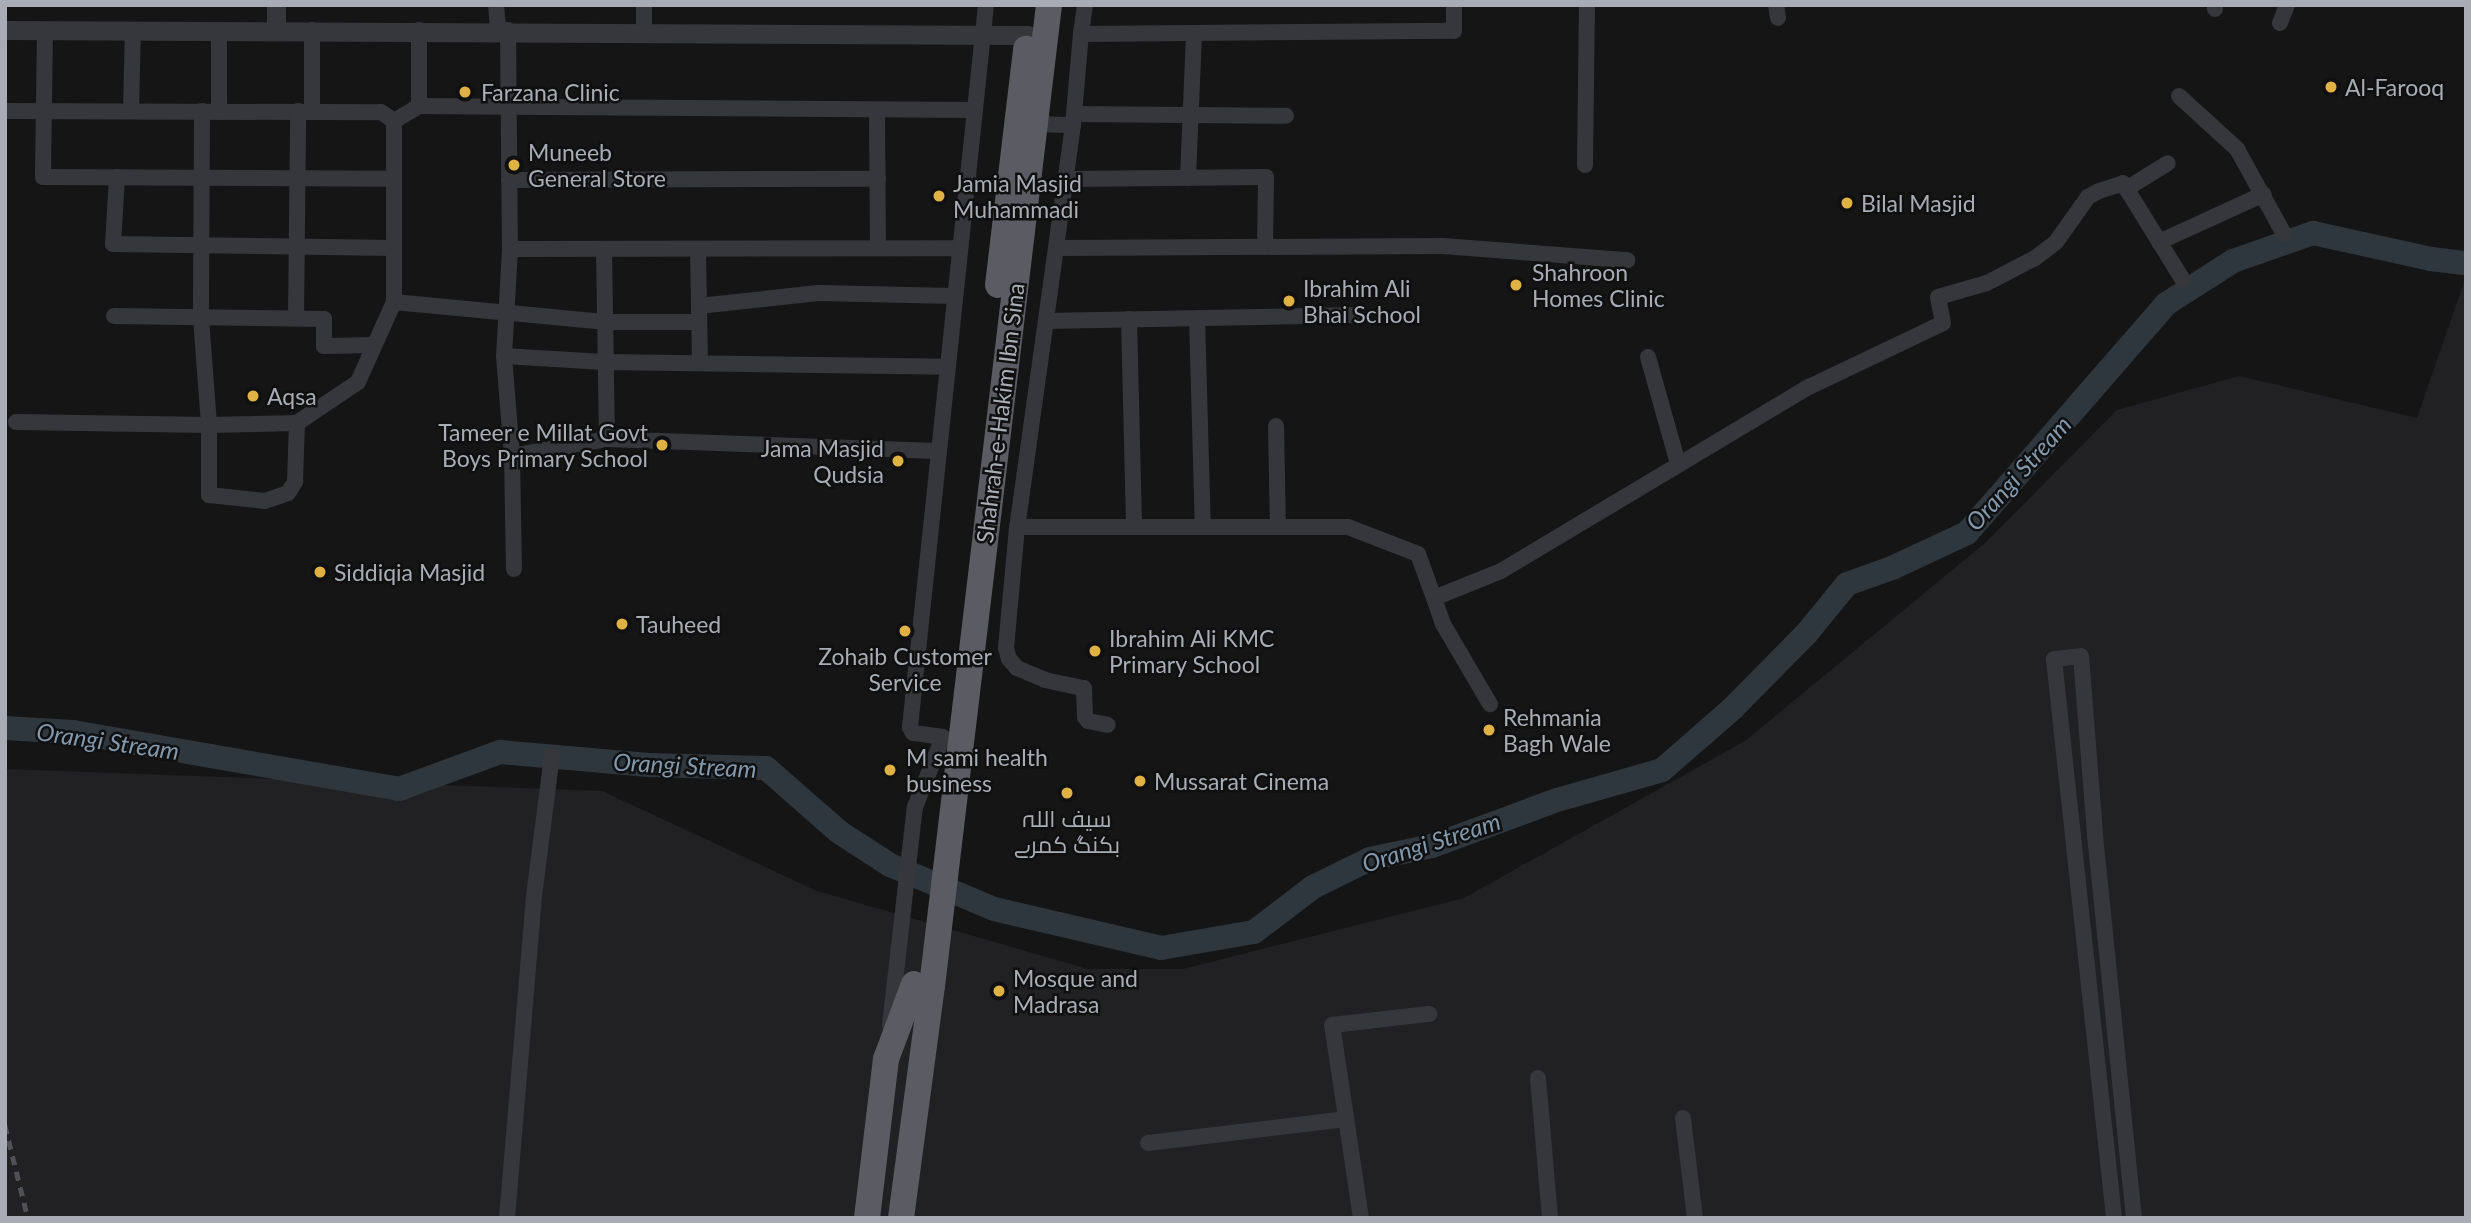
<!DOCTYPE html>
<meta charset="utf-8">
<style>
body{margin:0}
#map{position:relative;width:2471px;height:1223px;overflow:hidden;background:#151516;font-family:Lato,Cairo,sans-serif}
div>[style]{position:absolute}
.built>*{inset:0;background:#212123}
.river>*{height:24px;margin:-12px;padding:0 12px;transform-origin:12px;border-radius:12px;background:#2f373e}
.minor>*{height:16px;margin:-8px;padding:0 8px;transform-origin:8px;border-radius:8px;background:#36373b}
.tertiary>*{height:19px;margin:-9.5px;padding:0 9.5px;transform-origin:9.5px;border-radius:9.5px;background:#36373b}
.trunk>*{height:26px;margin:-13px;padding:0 13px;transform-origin:13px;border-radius:13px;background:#5b5c63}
.rail>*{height:4.5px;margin-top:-2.25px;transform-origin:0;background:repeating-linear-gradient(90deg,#4f5156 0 9px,transparent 0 16px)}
.dots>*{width:19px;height:19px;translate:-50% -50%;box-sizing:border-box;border:4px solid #101011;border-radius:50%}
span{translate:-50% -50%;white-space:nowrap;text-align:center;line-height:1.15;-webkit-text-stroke:5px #101011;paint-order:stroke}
.poi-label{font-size:23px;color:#a8acb5}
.left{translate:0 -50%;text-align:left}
.right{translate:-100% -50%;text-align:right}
.street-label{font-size:23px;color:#a8acb5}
.water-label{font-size:24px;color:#8298ad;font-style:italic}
.frame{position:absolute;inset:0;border:7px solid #a8acb5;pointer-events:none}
</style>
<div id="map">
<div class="built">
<div style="clip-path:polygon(2464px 282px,2466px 1218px,5px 1218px,5px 769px,602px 791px,817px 891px,1088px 969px,1183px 969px,1464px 898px,1745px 741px,1985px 543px,2117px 410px,2239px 376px,2417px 418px)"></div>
</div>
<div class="river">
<div style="left:5px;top:728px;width:68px;rotate:3.4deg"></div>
<div style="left:73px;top:732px;width:331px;rotate:9.9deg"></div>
<div style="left:399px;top:789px;width:108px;rotate:-20.1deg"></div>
<div style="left:500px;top:752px;width:149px;rotate:5deg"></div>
<div style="left:648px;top:765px;width:118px;rotate:1.5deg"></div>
<div style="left:766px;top:768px;width:97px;rotate:41.2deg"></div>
<div style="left:839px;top:832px;width:61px;rotate:32.9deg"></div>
<div style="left:890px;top:865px;width:113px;rotate:22.9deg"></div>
<div style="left:994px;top:909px;width:171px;rotate:13.1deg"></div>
<div style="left:1161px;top:948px;width:94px;rotate:-9.8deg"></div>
<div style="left:1254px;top:932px;width:74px;rotate:-37.3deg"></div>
<div style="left:1313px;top:887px;width:64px;rotate:-26.2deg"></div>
<div style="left:1370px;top:859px;width:63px;rotate:-11.8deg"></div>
<div style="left:1432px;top:846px;width:133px;rotate:-20.2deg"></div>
<div style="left:1557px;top:800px;width:109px;rotate:-15.9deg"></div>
<div style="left:1662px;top:770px;width:94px;rotate:-41.1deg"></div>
<div style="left:1733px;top:708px;width:105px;rotate:-45.4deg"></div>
<div style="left:1807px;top:633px;width:63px;rotate:-50.8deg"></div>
<div style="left:1847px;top:584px;width:48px;rotate:-19.6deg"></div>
<div style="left:1892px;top:568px;width:83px;rotate:-25deg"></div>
<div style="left:1967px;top:533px;width:303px;rotate:-49deg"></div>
<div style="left:2166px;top:304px;width:80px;rotate:-32.7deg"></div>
<div style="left:2233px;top:261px;width:85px;rotate:-19.3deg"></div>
<div style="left:2313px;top:233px;width:121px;rotate:12.4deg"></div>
<div style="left:2431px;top:259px;width:35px;rotate:7deg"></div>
</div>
<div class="minor">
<div style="left:496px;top:5px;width:25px;rotate:85deg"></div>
<div style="left:1085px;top:5px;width:29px;rotate:98deg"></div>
<div style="left:1081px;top:34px;width:373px;rotate:-0.5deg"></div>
<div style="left:1454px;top:31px;width:26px;rotate:-90deg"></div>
<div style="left:1776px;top:5px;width:13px;rotate:81deg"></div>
<div style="left:2215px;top:5px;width:4px;rotate:90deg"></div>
<div style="left:2280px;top:23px;width:19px;rotate:-69deg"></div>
<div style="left:45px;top:30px;width:147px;rotate:90.8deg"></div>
<div style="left:43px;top:177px;width:351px;rotate:0.3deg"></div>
<div style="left:508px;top:30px;width:219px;rotate:89.5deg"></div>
<div style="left:510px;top:249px;width:107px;rotate:93.2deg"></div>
<div style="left:504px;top:356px;width:100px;rotate:85.4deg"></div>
<div style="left:512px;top:456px;width:113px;rotate:89deg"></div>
<div style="left:644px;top:31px;width:26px;rotate:-90deg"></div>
<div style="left:2179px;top:96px;width:79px;rotate:42.4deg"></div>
<div style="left:2237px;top:149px;width:97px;rotate:61.1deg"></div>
<div style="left:419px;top:106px;width:555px;rotate:0.41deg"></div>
<div style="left:131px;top:110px;width:80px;rotate:-88.6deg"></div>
<div style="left:877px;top:110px;width:138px;rotate:89.6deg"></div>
<div style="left:5px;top:111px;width:376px;rotate:0.2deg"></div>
<div style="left:381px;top:112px;width:16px;rotate:35deg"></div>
<div style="left:202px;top:111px;width:207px;rotate:90.3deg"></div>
<div style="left:201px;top:318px;width:107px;rotate:85.7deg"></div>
<div style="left:209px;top:425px;width:70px;rotate:90deg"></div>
<div style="left:209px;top:495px;width:56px;rotate:6.1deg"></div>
<div style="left:265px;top:501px;width:24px;rotate:-19deg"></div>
<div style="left:288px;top:493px;width:13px;rotate:-58deg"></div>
<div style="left:295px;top:482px;width:59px;rotate:-88.1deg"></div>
<div style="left:219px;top:111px;width:81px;rotate:-90deg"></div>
<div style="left:312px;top:111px;width:81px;rotate:-90deg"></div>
<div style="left:1074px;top:114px;width:212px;rotate:0.5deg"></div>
<div style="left:1036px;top:124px;width:37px;rotate:2deg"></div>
<div style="left:1073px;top:125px;width:91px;rotate:-85deg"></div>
<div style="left:1073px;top:125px;width:406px;rotate:97.9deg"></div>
<div style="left:1017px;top:527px;width:121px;rotate:95.2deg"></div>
<div style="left:1006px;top:648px;width:11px;rotate:75deg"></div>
<div style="left:1009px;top:659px;width:12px;rotate:48deg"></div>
<div style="left:1017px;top:668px;width:30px;rotate:23deg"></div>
<div style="left:1045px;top:680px;width:40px;rotate:12deg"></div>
<div style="left:1084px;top:688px;width:29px;rotate:88deg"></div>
<div style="left:1085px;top:717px;width:5px;rotate:53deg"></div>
<div style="left:1088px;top:721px;width:20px;rotate:11deg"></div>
<div style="left:1585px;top:165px;width:160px;rotate:-89.3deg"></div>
<div style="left:117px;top:177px;width:67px;rotate:93.4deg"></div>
<div style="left:113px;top:244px;width:281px;rotate:0.8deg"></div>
<div style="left:1188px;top:178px;width:145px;rotate:-87.6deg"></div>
<div style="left:1066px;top:179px;width:200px;rotate:-0.6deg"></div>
<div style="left:1266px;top:177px;width:70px;rotate:90.8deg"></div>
<div style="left:509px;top:180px;width:369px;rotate:-0.2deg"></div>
<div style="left:2126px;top:189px;width:49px;rotate:-31.8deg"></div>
<div style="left:2159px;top:242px;width:115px;rotate:-24.6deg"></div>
<div style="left:1056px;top:248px;width:387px;rotate:-0.3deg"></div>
<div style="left:1443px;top:246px;width:185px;rotate:4.4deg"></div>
<div style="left:510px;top:249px;width:449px;rotate:-0.1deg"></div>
<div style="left:604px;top:249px;width:190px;rotate:89.1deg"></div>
<div style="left:698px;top:249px;width:114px;rotate:89deg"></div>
<div style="left:394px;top:302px;width:211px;rotate:5.4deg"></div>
<div style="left:604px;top:322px;width:95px"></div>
<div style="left:699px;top:306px;width:120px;rotate:-6.2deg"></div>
<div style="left:818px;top:293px;width:136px;rotate:1.3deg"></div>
<div style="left:114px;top:316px;width:210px;rotate:0.8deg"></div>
<div style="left:324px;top:319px;width:27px;rotate:90deg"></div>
<div style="left:324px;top:346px;width:50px;rotate:-1.1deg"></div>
<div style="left:296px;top:318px;width:207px;rotate:-89.4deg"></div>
<div style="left:1197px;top:318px;width:209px;rotate:88.4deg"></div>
<div style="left:1129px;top:319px;width:208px;rotate:88.6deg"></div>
<div style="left:1046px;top:321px;width:307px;rotate:-1.1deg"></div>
<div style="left:504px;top:356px;width:101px;rotate:3.4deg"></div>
<div style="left:605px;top:362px;width:341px;rotate:0.8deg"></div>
<div style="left:1648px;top:357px;width:111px;rotate:74.3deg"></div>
<div style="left:16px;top:422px;width:193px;rotate:0.9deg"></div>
<div style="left:209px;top:425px;width:88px;rotate:-1.3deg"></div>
<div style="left:297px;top:423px;width:73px;rotate:-33.9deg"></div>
<div style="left:358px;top:382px;width:88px;rotate:-65.8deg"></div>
<div style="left:394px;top:302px;width:181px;rotate:-90deg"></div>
<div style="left:394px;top:121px;width:29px;rotate:-31deg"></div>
<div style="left:419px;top:106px;width:76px;rotate:-90deg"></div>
<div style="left:1276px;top:426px;width:101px;rotate:88.9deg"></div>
<div style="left:512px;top:456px;width:97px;rotate:-10.1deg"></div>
<div style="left:607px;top:439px;width:330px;rotate:2.1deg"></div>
<div style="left:1017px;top:527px;width:331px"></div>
<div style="left:1348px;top:527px;width:75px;rotate:21.1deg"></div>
<div style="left:1418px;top:554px;width:47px;rotate:70deg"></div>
<div style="left:1434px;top:598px;width:72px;rotate:-21.9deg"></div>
<div style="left:1501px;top:571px;width:359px;rotate:-30.9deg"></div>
<div style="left:1809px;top:387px;width:148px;rotate:-25.5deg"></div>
<div style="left:1943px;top:323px;width:26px;rotate:-101deg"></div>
<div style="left:1938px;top:297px;width:51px;rotate:-15.9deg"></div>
<div style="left:1987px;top:283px;width:54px;rotate:-27.5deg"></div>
<div style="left:2035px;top:258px;width:26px;rotate:-37deg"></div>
<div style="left:2056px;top:242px;width:55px;rotate:-54.6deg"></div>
<div style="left:2088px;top:197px;width:13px;rotate:-29deg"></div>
<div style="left:2099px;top:191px;width:25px;rotate:-18deg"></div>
<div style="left:2123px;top:183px;width:114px;rotate:58.3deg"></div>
<div style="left:1434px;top:598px;width:28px;rotate:71deg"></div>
<div style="left:1443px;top:624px;width:93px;rotate:59.6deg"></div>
<div style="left:890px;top:1025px;width:219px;rotate:-83.5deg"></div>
<div style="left:915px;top:807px;width:75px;rotate:-68.2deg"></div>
<div style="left:943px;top:737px;width:30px;rotate:-172deg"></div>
<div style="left:913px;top:733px;width:7px;rotate:-117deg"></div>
<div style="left:910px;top:727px;width:726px;rotate:-83.99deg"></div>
<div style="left:1538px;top:1078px;width:141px;rotate:85.1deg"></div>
<div style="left:1683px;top:1118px;width:101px;rotate:83.2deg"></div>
<div style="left:1148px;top:1143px;width:200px;rotate:-6.9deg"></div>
<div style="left:507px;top:1218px;width:323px;rotate:-85.2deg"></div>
<div style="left:534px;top:896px;width:141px;rotate:-82.7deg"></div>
<div style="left:1361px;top:1218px;width:195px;rotate:-98.5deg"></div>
<div style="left:1332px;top:1025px;width:98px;rotate:-6.5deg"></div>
<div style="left:2114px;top:1218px;width:562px;rotate:-96.13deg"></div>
<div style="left:2054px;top:659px;width:27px;rotate:-6deg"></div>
<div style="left:2081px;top:656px;width:180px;rotate:85.5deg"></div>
<div style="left:2095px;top:835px;width:385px;rotate:84.2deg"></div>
</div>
<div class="tertiary">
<div style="left:276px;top:29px;width:24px;rotate:-90deg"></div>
<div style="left:5px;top:30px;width:1023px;rotate:0.28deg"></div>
</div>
<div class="trunk">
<div style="left:998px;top:285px;width:238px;rotate:-83.2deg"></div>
<div style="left:867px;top:1218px;width:160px;rotate:-83.2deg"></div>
<div style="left:886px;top:1059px;width:80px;rotate:-69.5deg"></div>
<div style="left:901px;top:1218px;width:234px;rotate:-82.4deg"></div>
<div style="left:932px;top:986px;width:988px;rotate:-83.2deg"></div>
</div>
<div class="rail">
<div style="left:5px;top:1125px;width:96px;rotate:76.1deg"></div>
</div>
<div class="dots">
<div style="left:2331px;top:87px;background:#e0b143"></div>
<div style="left:465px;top:92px;background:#e0b143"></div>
<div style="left:514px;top:165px;background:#e0b143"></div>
<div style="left:939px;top:196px;background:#e0b143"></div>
<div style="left:1847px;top:203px;background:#e0b143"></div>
<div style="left:1516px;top:285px;background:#e0b143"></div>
<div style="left:1289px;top:301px;background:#e0b143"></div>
<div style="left:253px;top:396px;background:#e0b143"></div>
<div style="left:662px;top:445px;background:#e0b143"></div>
<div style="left:898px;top:461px;background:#e0b143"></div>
<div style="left:320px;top:572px;background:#e0b143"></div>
<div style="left:622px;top:624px;background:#e0b143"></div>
<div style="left:905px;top:631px;background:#e0b143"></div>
<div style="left:1095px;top:651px;background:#e0b143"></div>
<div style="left:1489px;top:730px;background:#e0b143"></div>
<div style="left:890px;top:770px;background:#e0b143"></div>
<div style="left:1140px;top:781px;background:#e0b143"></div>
<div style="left:1067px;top:793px;background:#e0b143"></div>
<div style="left:999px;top:991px;background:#e0b143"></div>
</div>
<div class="poi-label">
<span class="left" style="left:2345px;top:87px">Al-Farooq</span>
<span class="left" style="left:481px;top:92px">Farzana Clinic</span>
<span class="left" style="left:528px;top:165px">Muneeb<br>General Store</span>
<span class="left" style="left:953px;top:196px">Jamia Masjid<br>Muhammadi</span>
<span class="left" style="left:1861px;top:203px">Bilal Masjid</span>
<span class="left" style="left:1532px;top:285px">Shahroon<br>Homes Clinic</span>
<span class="left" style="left:1303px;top:301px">Ibrahim Ali<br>Bhai School</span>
<span class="left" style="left:267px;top:396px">Aqsa</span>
<span class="right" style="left:648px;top:445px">Tameer e Millat Govt<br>Boys Primary School</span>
<span class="right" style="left:884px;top:461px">Jama Masjid<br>Qudsia</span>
<span class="left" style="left:334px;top:572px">Siddiqia Masjid</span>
<span class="left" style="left:636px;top:624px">Tauheed</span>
<span class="left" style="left:1109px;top:651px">Ibrahim Ali KMC<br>Primary School</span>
<span style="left:905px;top:669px">Zohaib Customer<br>Service</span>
<span class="left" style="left:1503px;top:730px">Rehmania<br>Bagh Wale</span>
<span class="left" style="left:906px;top:770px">M sami health<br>business</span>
<span class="left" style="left:1154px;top:781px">Mussarat Cinema</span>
<span style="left:1067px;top:831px">سیف اللہ<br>بکنگ کمرے</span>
<span class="left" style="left:1013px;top:991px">Mosque and<br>Madrasa</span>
</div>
<div class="street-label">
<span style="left:1000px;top:413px;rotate:-83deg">Shahrah-e-Hakim Ibn Sina</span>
</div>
<div class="water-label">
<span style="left:2018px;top:473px;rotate:-48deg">Orangi Stream</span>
<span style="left:108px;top:741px;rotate:8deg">Orangi Stream</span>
<span style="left:685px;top:765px;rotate:3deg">Orangi Stream</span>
<span style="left:1431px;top:842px;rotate:-18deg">Orangi Stream</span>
</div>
<div class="frame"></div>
</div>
